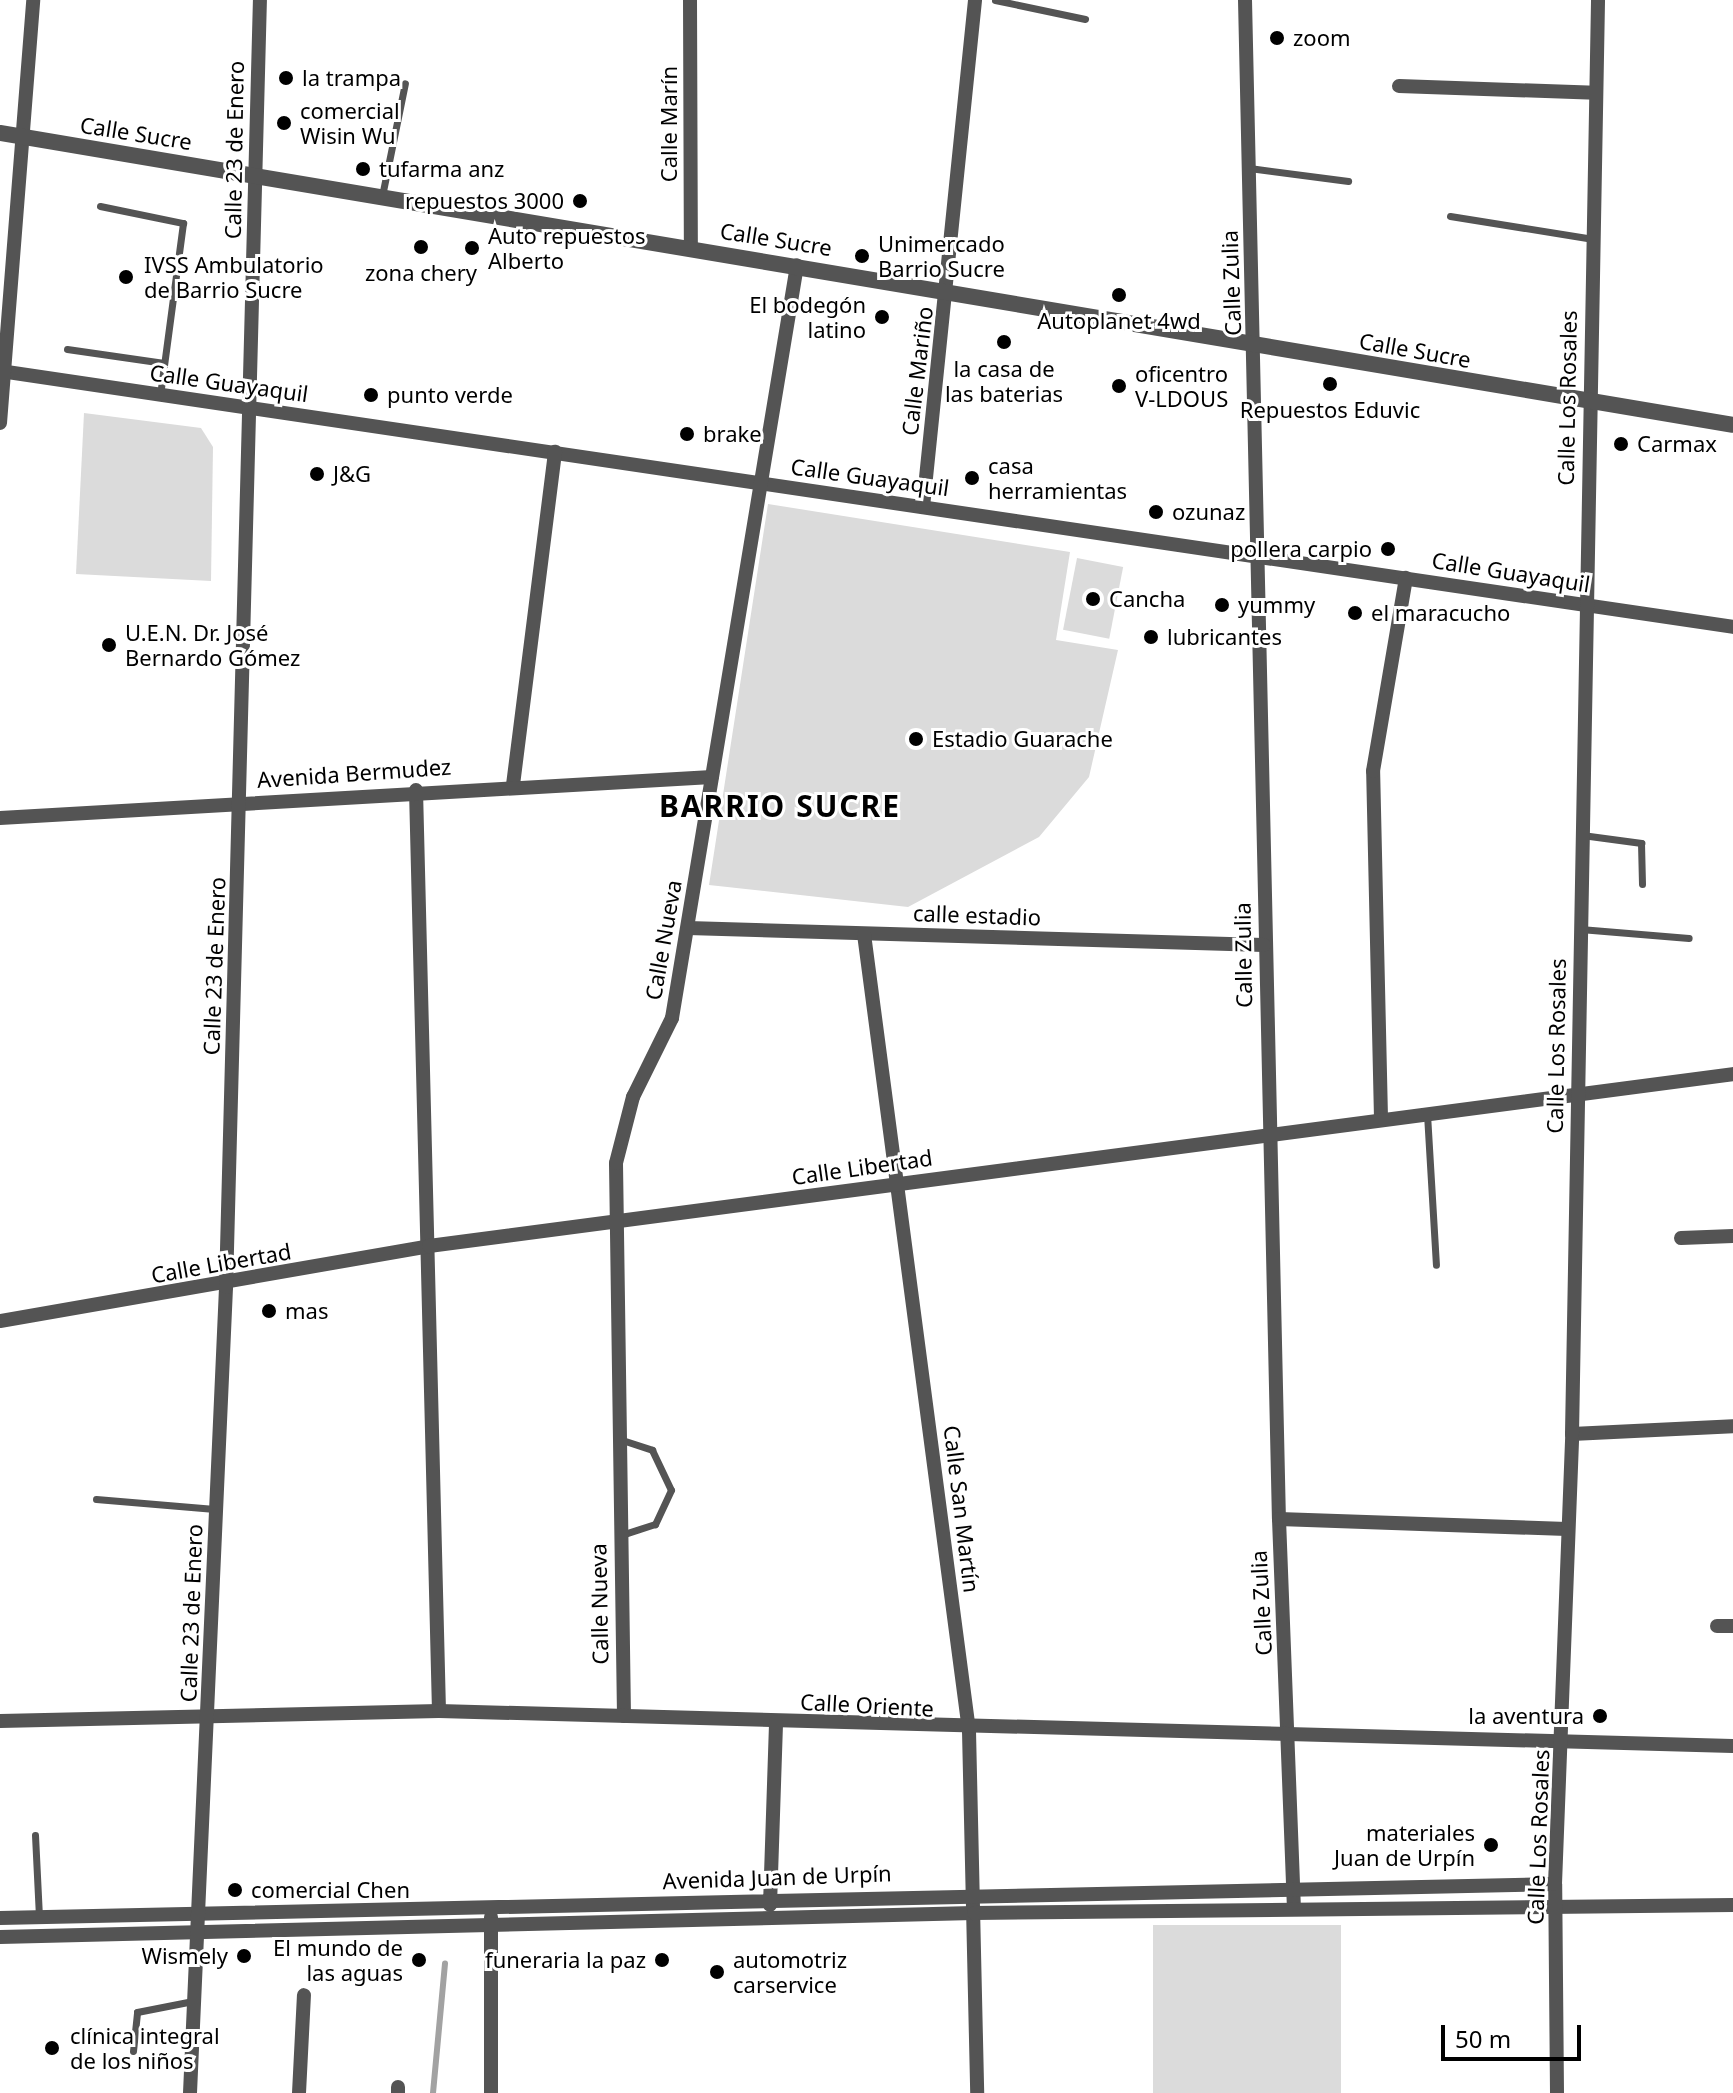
<!DOCTYPE html>
<meta charset="utf-8">
<style>
body{margin:0}
#map{position:relative;width:1733px;height:2093px;overflow:hidden;background:#fff;font-family:"Noto Sans",sans-serif}
div>[style]{position:absolute}
.green>*{inset:0;background:#dbdbdb;transform-origin:0 0}
.stream>*{height:6px;margin:-3px;padding:0 3px;transform-origin:3px;border-radius:3px;background:#a2a2a2}
.service>*{height:7px;margin:-3.5px;padding:0 3.5px;transform-origin:3.5px;border-radius:3.5px;background:#545454}
.minor>*{height:14px;margin:-7px;padding:0 7px;transform-origin:7px;border-radius:7px;background:#545454}
.tertiary>*{height:16px;margin:-8px;padding:0 8px;transform-origin:8px;border-radius:8px;background:#545454}
.dots>*{width:22px;height:22px;translate:-50% -50%;box-sizing:border-box;border:4px solid #fff;border-radius:50%}
span{translate:-50% -50%;white-space:nowrap;text-align:center;line-height:1.15;-webkit-text-stroke:6px #fff;paint-order:stroke}
.poi-label{font-size:22px;color:#000}
.left{translate:0 -50%;text-align:left}
.right{translate:-100% -50%;text-align:right}
.street-label{font-size:22px;color:#000}
.district-label{font-size:30px;color:#000;font-weight:700;letter-spacing:2px}
.scale{position:absolute;left:1441px;top:2025px;width:140px;height:36px;box-sizing:border-box;border:4px solid #000;border-top:0;padding-left:10px;font-size:24px;line-height:28px;white-space:nowrap;color:#000;-webkit-text-stroke:6px #fff;paint-order:stroke}
</style>
<div id="map">
<div class="green">
<div style="clip-path:polygon(84px 413px,201px 428px,213px 447px,211px 581px,76px 574px)"></div>
<div style="clip-path:polygon(768px 504px,1070px 552px,1056px 640px,1118px 650px,1089px 777px,1039px 837px,908px 907px,709px 885px)"></div>
<div style="left:1077px;top:558px;width:47px;height:73px;rotate:11deg"></div>
<div style="left:1341px;top:1925px;width:168px;height:188px;rotate:90deg"></div>
</div>
<div class="stream">
<div style="left:433px;top:2093px;width:130px;rotate:-84.7deg"></div>
</div>
<div class="service">
<div style="left:995px;top:0;width:92px;rotate:11.9deg"></div>
<div style="left:1249px;top:168px;width:100px;rotate:7.5deg"></div>
<div style="left:382px;top:196px;width:115px;rotate:-78.5deg"></div>
<div style="left:100px;top:206px;width:85px;rotate:11.6deg"></div>
<div style="left:183px;top:223px;width:174px;rotate:97.6deg"></div>
<div style="left:1450px;top:216px;width:145px;rotate:9.1deg"></div>
<div style="left:67px;top:349px;width:98px;rotate:8.2deg"></div>
<div style="left:1582px;top:835px;width:60px;rotate:7.7deg"></div>
<div style="left:1641px;top:843px;width:41px;rotate:88.6deg"></div>
<div style="left:1580px;top:929px;width:109px;rotate:4.7deg"></div>
<div style="left:1427px;top:1114px;width:151px;rotate:86.6deg"></div>
<div style="left:619px;top:1439px;width:35px;rotate:18deg"></div>
<div style="left:652px;top:1450px;width:44px;rotate:64.6deg"></div>
<div style="left:671px;top:1490px;width:38px;rotate:115deg"></div>
<div style="left:655px;top:1524px;width:36px;rotate:162deg"></div>
<div style="left:96px;top:1499px;width:119px;rotate:4.8deg"></div>
<div style="left:35px;top:1835px;width:83px;rotate:87.2deg"></div>
<div style="left:133px;top:2051px;width:39px;rotate:-84deg"></div>
<div style="left:137px;top:2012px;width:57px;rotate:-11.1deg"></div>
</div>
<div class="minor">
<div style="left:690px;top:0;width:247px;rotate:89.8deg"></div>
<div style="left:1245px;top:0;width:1519px;rotate:88.72deg"></div>
<div style="left:1279px;top:1519px;width:390px;rotate:87.8deg"></div>
<div style="left:1399px;top:86px;width:196px;rotate:2deg"></div>
<div style="left:0;top:371px;width:1752px;rotate:8.4deg"></div>
<div style="left:0;top:423px;width:424px;rotate:-85.5deg"></div>
<div style="left:923px;top:507px;width:510px;rotate:-84.14deg"></div>
<div style="left:513px;top:785px;width:336px;rotate:-82.8deg"></div>
<div style="left:416px;top:790px;width:921px;rotate:88.57deg"></div>
<div style="left:0;top:818px;width:713px;rotate:-3.3deg"></div>
<div style="left:688px;top:928px;width:576px;rotate:1.69deg"></div>
<div style="left:864px;top:934px;width:804px;rotate:82.49deg"></div>
<div style="left:969px;top:1731px;width:362px;rotate:88.7deg"></div>
<div style="left:1381px;top:1118px;width:347px;rotate:-91.3deg"></div>
<div style="left:1373px;top:771px;width:196px;rotate:-80.3deg"></div>
<div style="left:1681px;top:1238px;width:52px;rotate:-2.2deg"></div>
<div style="left:0;top:1321px;width:436px;rotate:-9.9deg"></div>
<div style="left:429px;top:1246px;width:1315px;rotate:-7.51deg"></div>
<div style="left:1572px;top:1434px;width:161px;rotate:-2.8deg"></div>
<div style="left:1279px;top:1519px;width:288px;rotate:2deg"></div>
<div style="left:1717px;top:1626px;width:16px"></div>
<div style="left:624px;top:1716px;width:553px;rotate:-90.83deg"></div>
<div style="left:616px;top:1163px;width:68px;rotate:-75.6deg"></div>
<div style="left:633px;top:1097px;width:88px;rotate:-63.7deg"></div>
<div style="left:672px;top:1018px;width:763px;rotate:-80.57deg"></div>
<div style="left:0;top:1721px;width:439px;rotate:-1.3deg"></div>
<div style="left:439px;top:1711px;width:1294px;rotate:1.55deg"></div>
<div style="left:770px;top:1905px;width:183px;rotate:-88.1deg"></div>
<div style="left:491px;top:1917px;width:176px;rotate:90deg"></div>
<div style="left:0;top:1918px;width:1555px;rotate:-1.25deg"></div>
<div style="left:0;top:1937px;width:974px;rotate:-1.41deg"></div>
<div style="left:974px;top:1913px;width:759px;rotate:-0.6deg"></div>
<div style="left:190px;top:2093px;width:807px;rotate:-87.44deg"></div>
<div style="left:226px;top:1287px;width:1287px;rotate:-88.49deg"></div>
<div style="left:299px;top:2093px;width:98px;rotate:-87.1deg"></div>
<div style="left:398px;top:2093px;width:6px;rotate:-90deg"></div>
<div style="left:1557px;top:2093px;width:209px;rotate:-90.5deg"></div>
<div style="left:1555px;top:1884px;width:450px;rotate:-87.8deg"></div>
<div style="left:1572px;top:1434px;width:1434px;rotate:-88.96deg"></div>
</div>
<div class="tertiary">
<div style="left:0;top:133px;width:1757px;rotate:9.56deg"></div>
</div>
<div class="dots">
<div style="left:1277px;top:38px;background:#000"></div>
<div style="left:286px;top:78px;background:#000"></div>
<div style="left:284px;top:123px;background:#000"></div>
<div style="left:363px;top:169px;background:#000"></div>
<div style="left:580px;top:201px;background:#000"></div>
<div style="left:421px;top:247px;background:#000"></div>
<div style="left:472px;top:248px;background:#000"></div>
<div style="left:862px;top:256px;background:#000"></div>
<div style="left:126px;top:277px;background:#000"></div>
<div style="left:1119px;top:295px;background:#000"></div>
<div style="left:882px;top:317px;background:#000"></div>
<div style="left:1004px;top:342px;background:#000"></div>
<div style="left:1330px;top:384px;background:#000"></div>
<div style="left:1119px;top:386px;background:#000"></div>
<div style="left:371px;top:395px;background:#000"></div>
<div style="left:687px;top:434px;background:#000"></div>
<div style="left:1621px;top:444px;background:#000"></div>
<div style="left:317px;top:474px;background:#000"></div>
<div style="left:972px;top:478px;background:#000"></div>
<div style="left:1156px;top:512px;background:#000"></div>
<div style="left:1388px;top:549px;background:#000"></div>
<div style="left:1093px;top:599px;background:#000"></div>
<div style="left:1222px;top:605px;background:#000"></div>
<div style="left:1355px;top:613px;background:#000"></div>
<div style="left:1151px;top:637px;background:#000"></div>
<div style="left:109px;top:645px;background:#000"></div>
<div style="left:916px;top:739px;background:#000"></div>
<div style="left:269px;top:1311px;background:#000"></div>
<div style="left:1600px;top:1716px;background:#000"></div>
<div style="left:1491px;top:1845px;background:#000"></div>
<div style="left:235px;top:1890px;background:#000"></div>
<div style="left:244px;top:1956px;background:#000"></div>
<div style="left:419px;top:1960px;background:#000"></div>
<div style="left:662px;top:1960px;background:#000"></div>
<div style="left:717px;top:1972px;background:#000"></div>
<div style="left:52px;top:2048px;background:#000"></div>
</div>
<div class="poi-label">
<span class="left" style="left:1293px;top:38px">zoom</span>
<span class="left" style="left:302px;top:78px">la trampa</span>
<span class="left" style="left:300px;top:123px">comercial<br>Wisin Wu</span>
<span class="left" style="left:379px;top:169px">tufarma anz</span>
<span class="right" style="left:564px;top:201px">repuestos 3000</span>
<span class="left" style="left:488px;top:248px">Auto repuestos<br>Alberto</span>
<span class="left" style="left:878px;top:256px">Unimercado<br>Barrio Sucre</span>
<span class="left" style="left:144px;top:277px">IVSS Ambulatorio<br>de Barrio Sucre</span>
<span style="left:421px;top:273px">zona chery</span>
<span class="right" style="left:866px;top:317px">El bodegón<br>latino</span>
<span style="left:1119px;top:321px">Autoplanet 4wd</span>
<span style="left:1004px;top:381px">la casa de<br>las baterias</span>
<span class="left" style="left:1135px;top:386px">oficentro<br>V-LDOUS</span>
<span class="left" style="left:387px;top:395px">punto verde</span>
<span style="left:1330px;top:410px">Repuestos Eduvic</span>
<span class="left" style="left:703px;top:434px">brake</span>
<span class="left" style="left:1637px;top:444px">Carmax</span>
<span class="left" style="left:988px;top:478px">casa<br>herramientas</span>
<span class="left" style="left:333px;top:474px">J&amp;G</span>
<span class="left" style="left:1172px;top:512px">ozunaz</span>
<span class="right" style="left:1372px;top:549px">pollera carpio</span>
<span class="left" style="left:1109px;top:599px">Cancha</span>
<span class="left" style="left:1238px;top:605px">yummy</span>
<span class="left" style="left:1371px;top:613px">el maracucho</span>
<span class="left" style="left:125px;top:645px">U.E.N. Dr. José<br>Bernardo Gómez</span>
<span class="left" style="left:1167px;top:637px">lubricantes</span>
<span class="left" style="left:932px;top:739px">Estadio Guarache</span>
<span class="left" style="left:285px;top:1311px">mas</span>
<span class="right" style="left:1584px;top:1716px">la aventura</span>
<span class="right" style="left:1475px;top:1845px">materiales<br>Juan de Urpín</span>
<span class="left" style="left:251px;top:1890px">comercial Chen</span>
<span class="right" style="left:403px;top:1960px">El mundo de<br>las aguas</span>
<span class="right" style="left:228px;top:1956px">Wismely</span>
<span class="left" style="left:733px;top:1972px">automotriz<br>carservice</span>
<span class="right" style="left:646px;top:1960px">funeraria la paz</span>
<span class="left" style="left:70px;top:2048px">clínica integral<br>de los niños</span>
</div>
<div class="street-label">
<span style="left:669px;top:124px;rotate:-90deg">Calle Marín</span>
<span style="left:136px;top:133px;rotate:9deg">Calle Sucre</span>
<span style="left:234px;top:150px;rotate:-89deg">Calle 23 de Enero</span>
<span style="left:776px;top:239px;rotate:9deg">Calle Sucre</span>
<span style="left:1231px;top:283px;rotate:-92deg">Calle Zulia</span>
<span style="left:1415px;top:350px;rotate:10deg">Calle Sucre</span>
<span style="left:917px;top:371px;rotate:-83deg">Calle Mariño</span>
<span style="left:229px;top:383px;rotate:8deg">Calle Guayaquil</span>
<span style="left:1567px;top:398px;rotate:-89deg">Calle Los Rosales</span>
<span style="left:870px;top:477px;rotate:8deg">Calle Guayaquil</span>
<span style="left:1511px;top:572px;rotate:9deg">Calle Guayaquil</span>
<span style="left:354px;top:773px;rotate:-4deg">Avenida Bermudez</span>
<span style="left:977px;top:915px;rotate:2deg">calle estadio</span>
<span style="left:663px;top:940px;rotate:-80deg">Calle Nueva</span>
<span style="left:1243px;top:955px;rotate:-91deg">Calle Zulia</span>
<span style="left:214px;top:966px;rotate:-88deg">Calle 23 de Enero</span>
<span style="left:1556px;top:1046px;rotate:-89deg">Calle Los Rosales</span>
<span style="left:862px;top:1167px;rotate:-8deg">Calle Libertad</span>
<span style="left:221px;top:1263px;rotate:-10deg">Calle Libertad</span>
<span style="left:962px;top:1509px;rotate:83deg">Calle San Martín</span>
<span style="left:1261px;top:1603px;rotate:-93deg">Calle Zulia</span>
<span style="left:599px;top:1604px;rotate:-91deg">Calle Nueva</span>
<span style="left:191px;top:1613px;rotate:-88deg">Calle 23 de Enero</span>
<span style="left:867px;top:1705px;rotate:3deg">Calle Oriente</span>
<span style="left:1538px;top:1837px;rotate:-88deg">Calle Los Rosales</span>
<span style="left:777px;top:1877px;rotate:-2deg">Avenida Juan de Urpín</span>
</div>
<div class="district-label">
<span style="left:780px;top:806px">BARRIO SUCRE</span>
</div>
<div class="scale">50 m</div>
</div>
